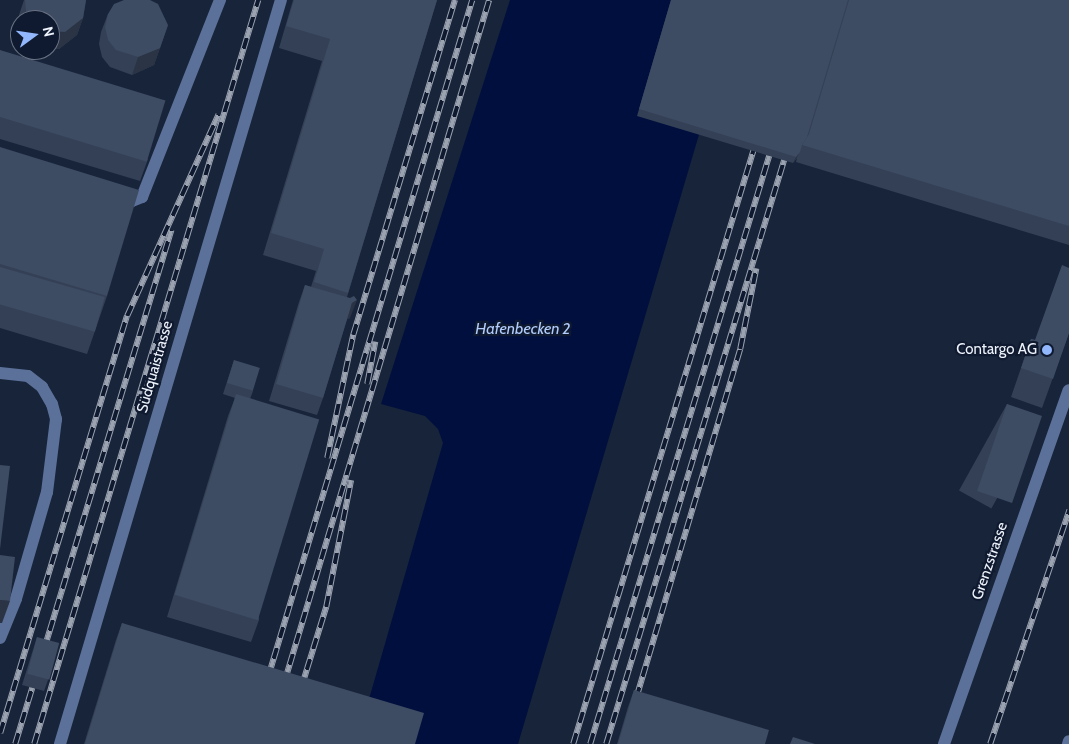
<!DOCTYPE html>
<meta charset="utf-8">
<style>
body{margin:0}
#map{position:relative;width:1069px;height:744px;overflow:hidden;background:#18243a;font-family:Cabin,sans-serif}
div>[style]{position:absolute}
.water>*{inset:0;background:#000f3d}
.minor>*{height:12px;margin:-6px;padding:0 6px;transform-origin:6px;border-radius:6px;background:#5b7199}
.rail>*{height:5.5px;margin-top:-2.75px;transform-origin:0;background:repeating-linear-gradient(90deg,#0f1a30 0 11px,#9ba3b1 0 22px);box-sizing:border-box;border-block:1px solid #9ba3b1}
.wall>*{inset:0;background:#344055;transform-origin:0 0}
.shaded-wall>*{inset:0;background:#2b3445}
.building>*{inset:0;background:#3d4b63;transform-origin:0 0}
.dots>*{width:14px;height:14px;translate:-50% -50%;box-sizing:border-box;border:2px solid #0f1a30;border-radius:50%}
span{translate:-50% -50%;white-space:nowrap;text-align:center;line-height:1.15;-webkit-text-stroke:4.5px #0f1a30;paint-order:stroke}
.poi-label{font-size:15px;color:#eef3fc}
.right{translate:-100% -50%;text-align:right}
.street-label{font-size:15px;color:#eef3fc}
.water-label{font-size:16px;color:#b2ccfc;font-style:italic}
.north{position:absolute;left:10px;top:10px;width:50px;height:50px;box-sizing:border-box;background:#0f1a30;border:1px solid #687182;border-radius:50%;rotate:76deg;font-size:14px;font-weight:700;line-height:20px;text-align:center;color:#eef3fc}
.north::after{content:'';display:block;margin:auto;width:18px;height:22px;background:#92b7fd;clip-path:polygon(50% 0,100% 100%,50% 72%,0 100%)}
</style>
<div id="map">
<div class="water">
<div style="clip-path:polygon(510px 0,739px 0,518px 744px,356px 744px,443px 443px,438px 429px,425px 416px,381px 404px)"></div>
</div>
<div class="minor">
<div style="left:120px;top:200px;width:12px;rotate:5deg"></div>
<div style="left:132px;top:201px;width:11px;rotate:-22deg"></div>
<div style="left:142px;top:197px;width:212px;rotate:-68.4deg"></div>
<div style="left:0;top:373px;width:28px;rotate:6deg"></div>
<div style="left:28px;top:376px;width:18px;rotate:38deg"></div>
<div style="left:42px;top:387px;width:20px;rotate:60deg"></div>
<div style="left:52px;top:404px;width:16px;rotate:75deg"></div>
<div style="left:56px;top:419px;width:74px;rotate:97deg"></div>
<div style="left:47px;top:492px;width:111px;rotate:106.2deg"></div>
<div style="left:16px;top:599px;width:42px;rotate:112.3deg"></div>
<div style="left:60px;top:744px;width:776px;rotate:-73.46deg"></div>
<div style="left:944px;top:744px;width:375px;rotate:-70.6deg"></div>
<div style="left:1068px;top:744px;width:3px;rotate:-72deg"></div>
</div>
<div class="rail">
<div style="left:367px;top:384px;width:43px;rotate:-79.2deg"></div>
<div style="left:327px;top:458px;width:126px;rotate:-78.1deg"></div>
<div style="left:353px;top:335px;width:350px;rotate:-73.1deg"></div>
<div style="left:43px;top:652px;width:441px;rotate:-73.1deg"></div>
<div style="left:267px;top:680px;width:710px;rotate:-73.22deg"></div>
<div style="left:283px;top:686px;width:716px;rotate:-73.29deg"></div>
<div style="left:300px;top:691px;width:88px;rotate:-72.8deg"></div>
<div style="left:326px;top:607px;width:129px;rotate:-78.9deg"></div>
<div style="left:636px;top:698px;width:364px;rotate:-73.4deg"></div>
<div style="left:740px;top:349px;width:82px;rotate:-78.7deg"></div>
<div style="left:0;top:733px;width:436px;rotate:-73.1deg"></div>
<div style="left:127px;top:316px;width:221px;rotate:-65.6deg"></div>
<div style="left:15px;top:744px;width:59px;rotate:-73.1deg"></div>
<div style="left:34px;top:744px;width:777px;rotate:-73.24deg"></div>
<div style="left:573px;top:744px;width:620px;rotate:-73.11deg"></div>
<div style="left:590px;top:744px;width:615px;rotate:-73.07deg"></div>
<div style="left:606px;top:744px;width:611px;rotate:-73.05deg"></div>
<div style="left:990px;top:744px;width:247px;rotate:-71.3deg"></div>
</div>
<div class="wall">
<div style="clip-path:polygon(24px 0,86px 0,83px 18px,77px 35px,59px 49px,50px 48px,50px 20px,20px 20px,20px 28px,19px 15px)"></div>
<div style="clip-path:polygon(293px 0,437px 0,347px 297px,350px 318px,347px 319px,323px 398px,317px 415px,269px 401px,299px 302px,305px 285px,311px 287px,316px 271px,263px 255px,322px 61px,279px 48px)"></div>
<div style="clip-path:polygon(671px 0,1069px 0,1069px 245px,796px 162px,797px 158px,793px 163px,637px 116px)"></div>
<div style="clip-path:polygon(108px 14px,168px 25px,154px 65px,132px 75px,110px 67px,102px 57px,99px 44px,101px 32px)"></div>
<div style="clip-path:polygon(0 50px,148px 159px,140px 181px,0 139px)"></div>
<div style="clip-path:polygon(0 147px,107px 296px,87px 354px,0 328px)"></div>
<div style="clip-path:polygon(1069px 333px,1042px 408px,1011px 397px,1031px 339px,1035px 340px)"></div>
<div style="clip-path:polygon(234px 360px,253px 391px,250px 399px,259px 620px,251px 642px,167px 617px,228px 416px,235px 398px,223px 394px)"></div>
<div style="left:1007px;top:404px;width:37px;height:99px;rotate:29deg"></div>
<div style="clip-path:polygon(122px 623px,415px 744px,84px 744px,116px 640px)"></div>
<div style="clip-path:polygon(37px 637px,48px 680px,44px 691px,22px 685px)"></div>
<div style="clip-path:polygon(634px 690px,765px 744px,617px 744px,628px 707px)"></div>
</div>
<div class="shaded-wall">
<div style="clip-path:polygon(83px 18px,77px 35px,59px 49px,50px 48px,50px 31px)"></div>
<div style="clip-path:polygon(160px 48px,154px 65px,132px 75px,138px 57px)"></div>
<div style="clip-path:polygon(799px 152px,797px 158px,793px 163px,796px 157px)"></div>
<div style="clip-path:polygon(357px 300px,350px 318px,346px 320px,352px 303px)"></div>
<div style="clip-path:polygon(0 600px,10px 601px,2px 623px,0 623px)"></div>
</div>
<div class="building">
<div style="clip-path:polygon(25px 0,86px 0,83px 18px,65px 32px,50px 31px,50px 20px,31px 20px,26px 11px)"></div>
<div style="clip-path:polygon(124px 0,150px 0,158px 4px,168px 25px,160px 48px,138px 57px,116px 50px,108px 40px,105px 27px,108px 14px,114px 4px)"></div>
<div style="clip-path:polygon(294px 0,437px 0,348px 293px,314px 282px,324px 249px,271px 233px,330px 39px,286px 26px)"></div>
<div style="clip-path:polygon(671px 0,848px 0,807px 137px,802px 145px,800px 152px,796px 157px,639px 109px)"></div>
<div style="clip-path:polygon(849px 0,1069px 0,1069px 226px,802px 145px,809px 134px)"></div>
<div style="left:0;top:50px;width:173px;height:64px;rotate:17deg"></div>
<div style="clip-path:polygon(0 147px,139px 190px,107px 296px,0 264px)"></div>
<div style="clip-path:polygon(1062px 265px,1069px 268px,1069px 333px,1053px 379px,1021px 368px,1031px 339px,1035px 340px)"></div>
<div style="left:0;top:267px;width:109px;height:36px;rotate:16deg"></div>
<div style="clip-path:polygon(305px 285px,350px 298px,354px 296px,357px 300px,352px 303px,323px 398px,276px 384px)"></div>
<div style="left:234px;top:360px;width:27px;height:24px;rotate:17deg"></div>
<div style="left:236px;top:394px;width:87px;height:210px;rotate:17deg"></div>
<div style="left:1007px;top:404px;width:37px;height:92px;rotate:19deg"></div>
<div style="clip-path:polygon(0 465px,10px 466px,0 549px)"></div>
<div style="clip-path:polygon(0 555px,15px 557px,10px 601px,0 600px)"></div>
<div style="clip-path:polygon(122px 623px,424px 713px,415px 744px,85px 744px)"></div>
<div style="left:37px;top:637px;width:23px;height:38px;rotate:15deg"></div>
<div style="clip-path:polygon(634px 690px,769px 730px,765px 744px,618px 744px)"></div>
<div style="clip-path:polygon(793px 737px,815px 744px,790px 744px)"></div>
</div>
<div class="dots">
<div style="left:1047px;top:350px;background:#92b7fd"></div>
</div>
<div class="poi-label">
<span class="right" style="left:1037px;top:350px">Contargo AG</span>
</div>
<div class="street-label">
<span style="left:155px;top:367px;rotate:-74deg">Südquaistrasse</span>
<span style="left:990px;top:561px;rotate:-71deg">Grenzstrasse</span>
</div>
<div class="water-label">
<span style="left:523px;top:329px">Hafenbecken 2</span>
</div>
<div class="north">N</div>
</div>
